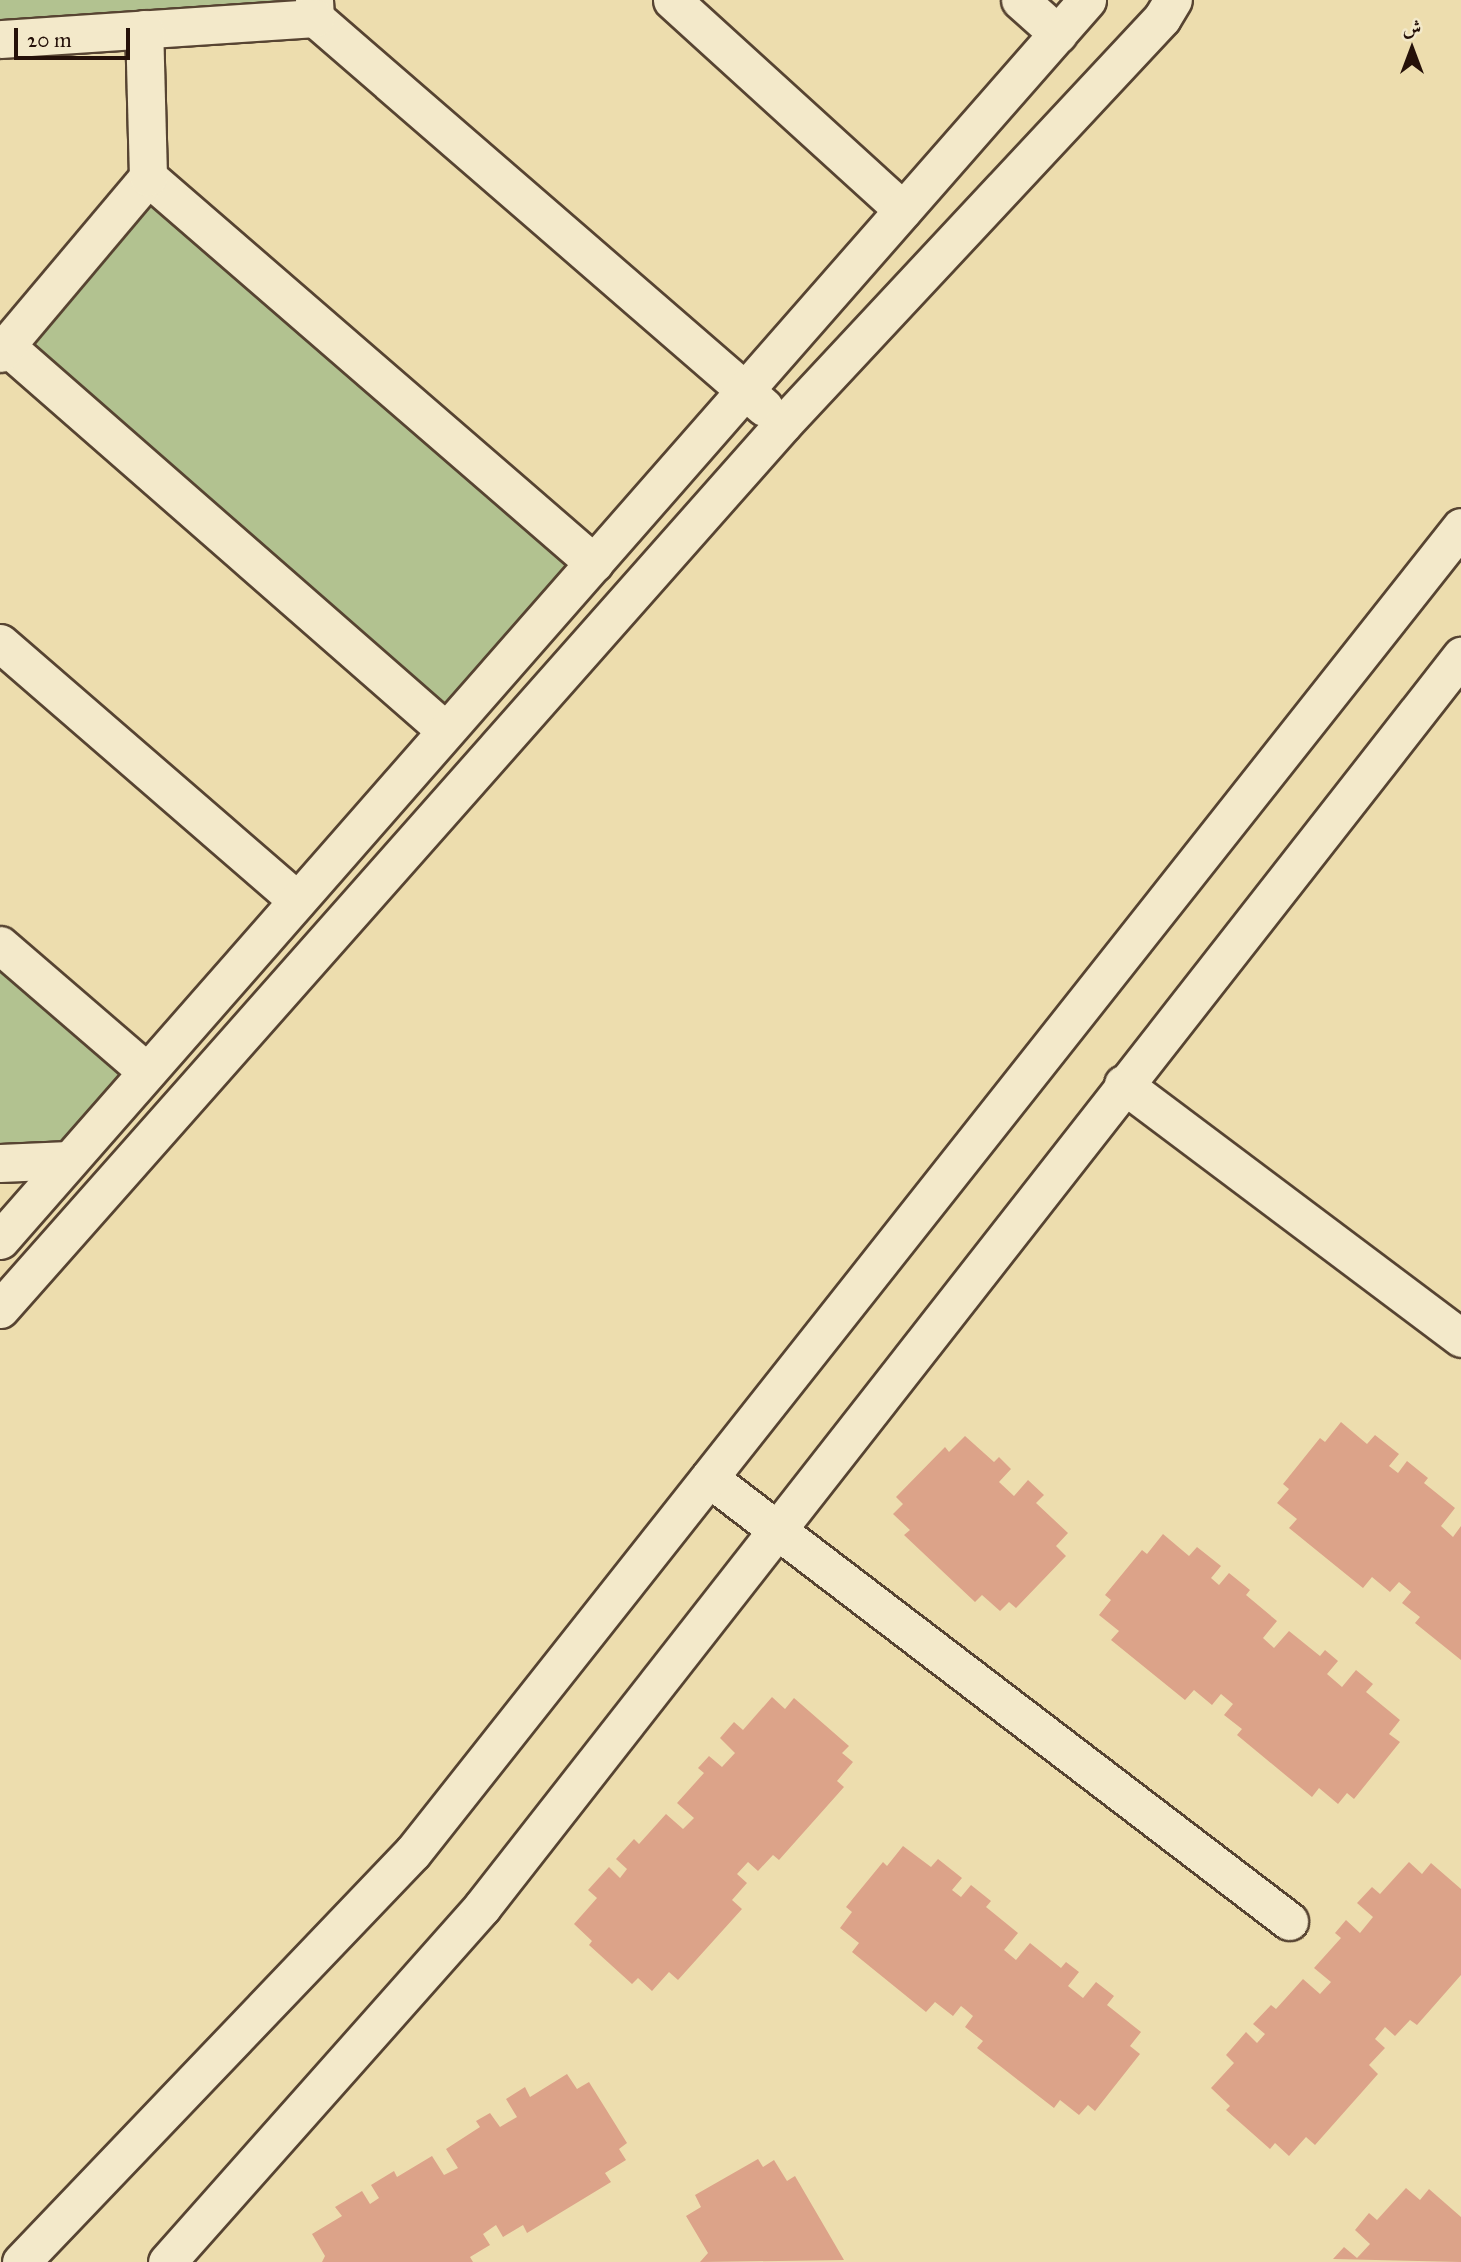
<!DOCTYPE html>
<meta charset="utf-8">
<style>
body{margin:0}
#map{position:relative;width:1461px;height:2262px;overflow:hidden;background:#edddae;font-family:"IM FELL Great Primer",Amiri,serif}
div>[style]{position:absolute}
.green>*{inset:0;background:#b2c290;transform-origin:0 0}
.building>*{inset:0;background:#dca389}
.roads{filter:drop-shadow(2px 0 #574432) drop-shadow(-2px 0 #574432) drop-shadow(0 2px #574432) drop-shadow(0 -2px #574432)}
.street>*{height:37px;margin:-18.5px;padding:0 18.5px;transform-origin:18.5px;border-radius:18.5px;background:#f3e9ca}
span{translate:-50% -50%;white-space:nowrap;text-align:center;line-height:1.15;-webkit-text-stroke:6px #f3e9ca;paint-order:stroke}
.north{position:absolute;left:1377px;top:14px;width:70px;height:70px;-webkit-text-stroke:5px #f3e9ca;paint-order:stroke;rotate:0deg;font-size:19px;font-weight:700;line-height:28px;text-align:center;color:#251109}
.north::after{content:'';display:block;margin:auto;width:24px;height:32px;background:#251109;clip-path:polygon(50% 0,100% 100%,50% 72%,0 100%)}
.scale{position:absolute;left:14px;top:28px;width:116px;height:32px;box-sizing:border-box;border:4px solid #251109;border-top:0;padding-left:9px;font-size:21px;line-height:24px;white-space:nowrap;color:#251109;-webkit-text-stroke:5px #f3e9ca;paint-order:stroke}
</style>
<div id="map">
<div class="green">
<div style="clip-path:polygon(0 0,314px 0,0 39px)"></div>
<div style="left:148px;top:177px;width:590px;height:221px;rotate:41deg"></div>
<div style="clip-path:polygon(0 945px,147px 1072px,69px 1160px,0 1163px)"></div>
</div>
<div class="building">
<div style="clip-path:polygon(1341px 1422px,1367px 1444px,1375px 1435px,1399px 1454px,1389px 1466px,1398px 1473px,1407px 1461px,1428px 1478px,1424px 1483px,1455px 1508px,1441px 1526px,1453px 1537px,1461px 1526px,1461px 1660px,1415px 1623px,1420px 1617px,1402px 1603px,1411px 1592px,1399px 1582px,1390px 1592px,1372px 1577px,1363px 1588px,1289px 1528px,1297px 1519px,1277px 1503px,1289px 1489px,1283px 1484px,1320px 1438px,1325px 1442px)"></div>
<div style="clip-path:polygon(965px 1436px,994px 1462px,999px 1457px,1011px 1469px,999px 1482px,1014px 1496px,1028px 1480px,1044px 1495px,1036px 1503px,1068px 1533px,1056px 1546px,1066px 1556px,1016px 1608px,1009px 1602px,1000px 1611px,982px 1595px,975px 1602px,904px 1535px,910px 1530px,893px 1514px,903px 1504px,896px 1497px,945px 1447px,949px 1452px)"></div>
<div style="clip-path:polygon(1163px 1534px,1189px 1556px,1197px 1547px,1221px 1566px,1211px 1578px,1219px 1585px,1229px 1573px,1250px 1590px,1246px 1595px,1277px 1621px,1263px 1638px,1274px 1648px,1289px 1631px,1320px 1656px,1325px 1650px,1338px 1661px,1327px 1674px,1342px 1687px,1356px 1670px,1373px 1684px,1366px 1692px,1400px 1720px,1389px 1734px,1400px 1742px,1354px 1799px,1347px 1793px,1338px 1804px,1319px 1788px,1312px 1797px,1237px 1735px,1242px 1729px,1224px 1715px,1233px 1704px,1221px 1694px,1212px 1705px,1194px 1690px,1185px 1700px,1111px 1640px,1119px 1631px,1099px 1615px,1111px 1600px,1105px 1595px,1142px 1550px,1147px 1554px)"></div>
<div style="clip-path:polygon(772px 1697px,785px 1709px,794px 1698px,849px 1746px,842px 1753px,853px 1762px,837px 1781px,844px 1787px,779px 1860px,773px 1855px,758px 1871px,748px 1862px,737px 1874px,747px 1883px,732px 1900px,742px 1909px,678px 1980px,669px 1972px,652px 1991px,638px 1978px,632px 1984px,589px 1945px,592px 1941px,574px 1924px,597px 1898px,588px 1890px,609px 1867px,620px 1878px,627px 1869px,616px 1859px,634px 1839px,639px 1844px,666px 1814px,683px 1829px,694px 1818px,677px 1803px,704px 1773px,698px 1768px,709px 1756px,722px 1767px,735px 1753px,720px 1738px,734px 1722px,743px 1730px)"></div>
<div style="clip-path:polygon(903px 1846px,931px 1867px,938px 1859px,962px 1878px,952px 1890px,961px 1897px,971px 1885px,991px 1901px,986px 1907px,1018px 1933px,1004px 1950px,1016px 1960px,1030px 1943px,1061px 1968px,1066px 1962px,1079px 1972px,1068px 1986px,1083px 1998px,1096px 1982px,1114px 1996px,1107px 2005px,1141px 2032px,1130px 2046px,1140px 2054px,1095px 2111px,1088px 2105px,1079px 2115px,1060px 2100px,1054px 2108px,977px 2048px,983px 2041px,965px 2027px,973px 2016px,966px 2010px,961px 2006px,953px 2016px,935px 2002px,926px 2012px,852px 1952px,859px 1943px,840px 1928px,852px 1912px,846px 1907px,883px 1862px,887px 1866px)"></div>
<div style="clip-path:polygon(1409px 1862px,1422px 1874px,1431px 1863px,1461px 1889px,1461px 1975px,1417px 2025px,1410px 2020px,1395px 2036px,1385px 2027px,1375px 2039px,1385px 2048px,1369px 2065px,1378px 2074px,1315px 2145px,1306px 2137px,1289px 2156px,1275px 2143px,1270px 2149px,1226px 2110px,1230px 2106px,1211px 2088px,1234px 2063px,1226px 2055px,1246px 2032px,1257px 2043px,1265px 2034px,1253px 2024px,1271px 2005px,1276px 2009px,1303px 1979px,1320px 1994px,1331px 1982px,1314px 1968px,1341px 1938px,1335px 1933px,1346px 1920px,1360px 1933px,1373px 1917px,1357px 1903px,1372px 1887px,1380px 1894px)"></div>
<div style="clip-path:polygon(567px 2074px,577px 2089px,589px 2082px,627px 2143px,619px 2149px,626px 2160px,605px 2173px,611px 2182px,527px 2233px,523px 2225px,503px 2237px,496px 2225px,483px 2234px,490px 2245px,470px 2257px,473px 2262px,322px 2262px,325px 2256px,312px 2234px,342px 2216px,335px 2207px,362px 2191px,370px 2204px,379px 2198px,371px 2185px,394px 2171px,397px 2177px,432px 2156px,444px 2175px,458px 2168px,446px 2149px,480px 2127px,476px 2121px,490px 2113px,500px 2127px,517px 2117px,506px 2099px,525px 2087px,530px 2097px)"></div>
<div style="clip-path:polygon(758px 2159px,763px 2167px,774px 2160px,787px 2181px,795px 2176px,844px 2260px,700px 2262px,708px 2253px,686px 2216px,701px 2207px,695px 2195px)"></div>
<div style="clip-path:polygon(1406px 2188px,1420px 2200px,1429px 2189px,1461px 2217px,1461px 2262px,1333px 2259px,1344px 2247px,1357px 2258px,1370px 2244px,1355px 2230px,1369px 2213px,1377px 2220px)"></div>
</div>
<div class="roads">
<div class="street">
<div style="left:314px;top:0;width:18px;rotate:87deg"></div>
<div style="left:315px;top:18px;width:594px;rotate:40.9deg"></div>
<div style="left:672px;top:0;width:312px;rotate:42.3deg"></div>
<div style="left:1020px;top:0;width:51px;rotate:41.8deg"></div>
<div style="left:0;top:39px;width:316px;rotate:-3.8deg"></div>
<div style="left:148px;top:177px;width:590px;rotate:40.88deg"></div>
<div style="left:6px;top:346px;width:583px;rotate:41.18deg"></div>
<div style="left:0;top:353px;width:230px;rotate:-49.9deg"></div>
<div style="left:148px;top:177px;width:148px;rotate:-91.5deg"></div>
<div style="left:0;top:643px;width:393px;rotate:40.9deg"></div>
<div style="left:0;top:945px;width:194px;rotate:40.8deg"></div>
<div style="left:1123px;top:1084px;width:423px;rotate:36.9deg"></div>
<div style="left:0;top:1163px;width:69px;rotate:-2.5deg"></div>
<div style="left:0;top:1240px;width:1649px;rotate:-48.76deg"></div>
<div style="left:0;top:1309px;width:1182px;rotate:-48.5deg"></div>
<div style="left:783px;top:424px;width:555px;rotate:-46.97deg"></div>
<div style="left:1162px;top:18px;width:21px;rotate:-59deg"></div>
<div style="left:709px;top:1478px;width:730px;rotate:37.37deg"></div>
<div style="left:21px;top:2262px;width:567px;rotate:-46.29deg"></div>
<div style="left:413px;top:1852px;width:1689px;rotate:-51.66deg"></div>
<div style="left:167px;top:2262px;width:475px;rotate:-48.4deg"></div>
<div style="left:482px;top:1907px;width:1589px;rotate:-51.95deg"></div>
</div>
</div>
<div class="north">ش</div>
<div class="scale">20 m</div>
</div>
